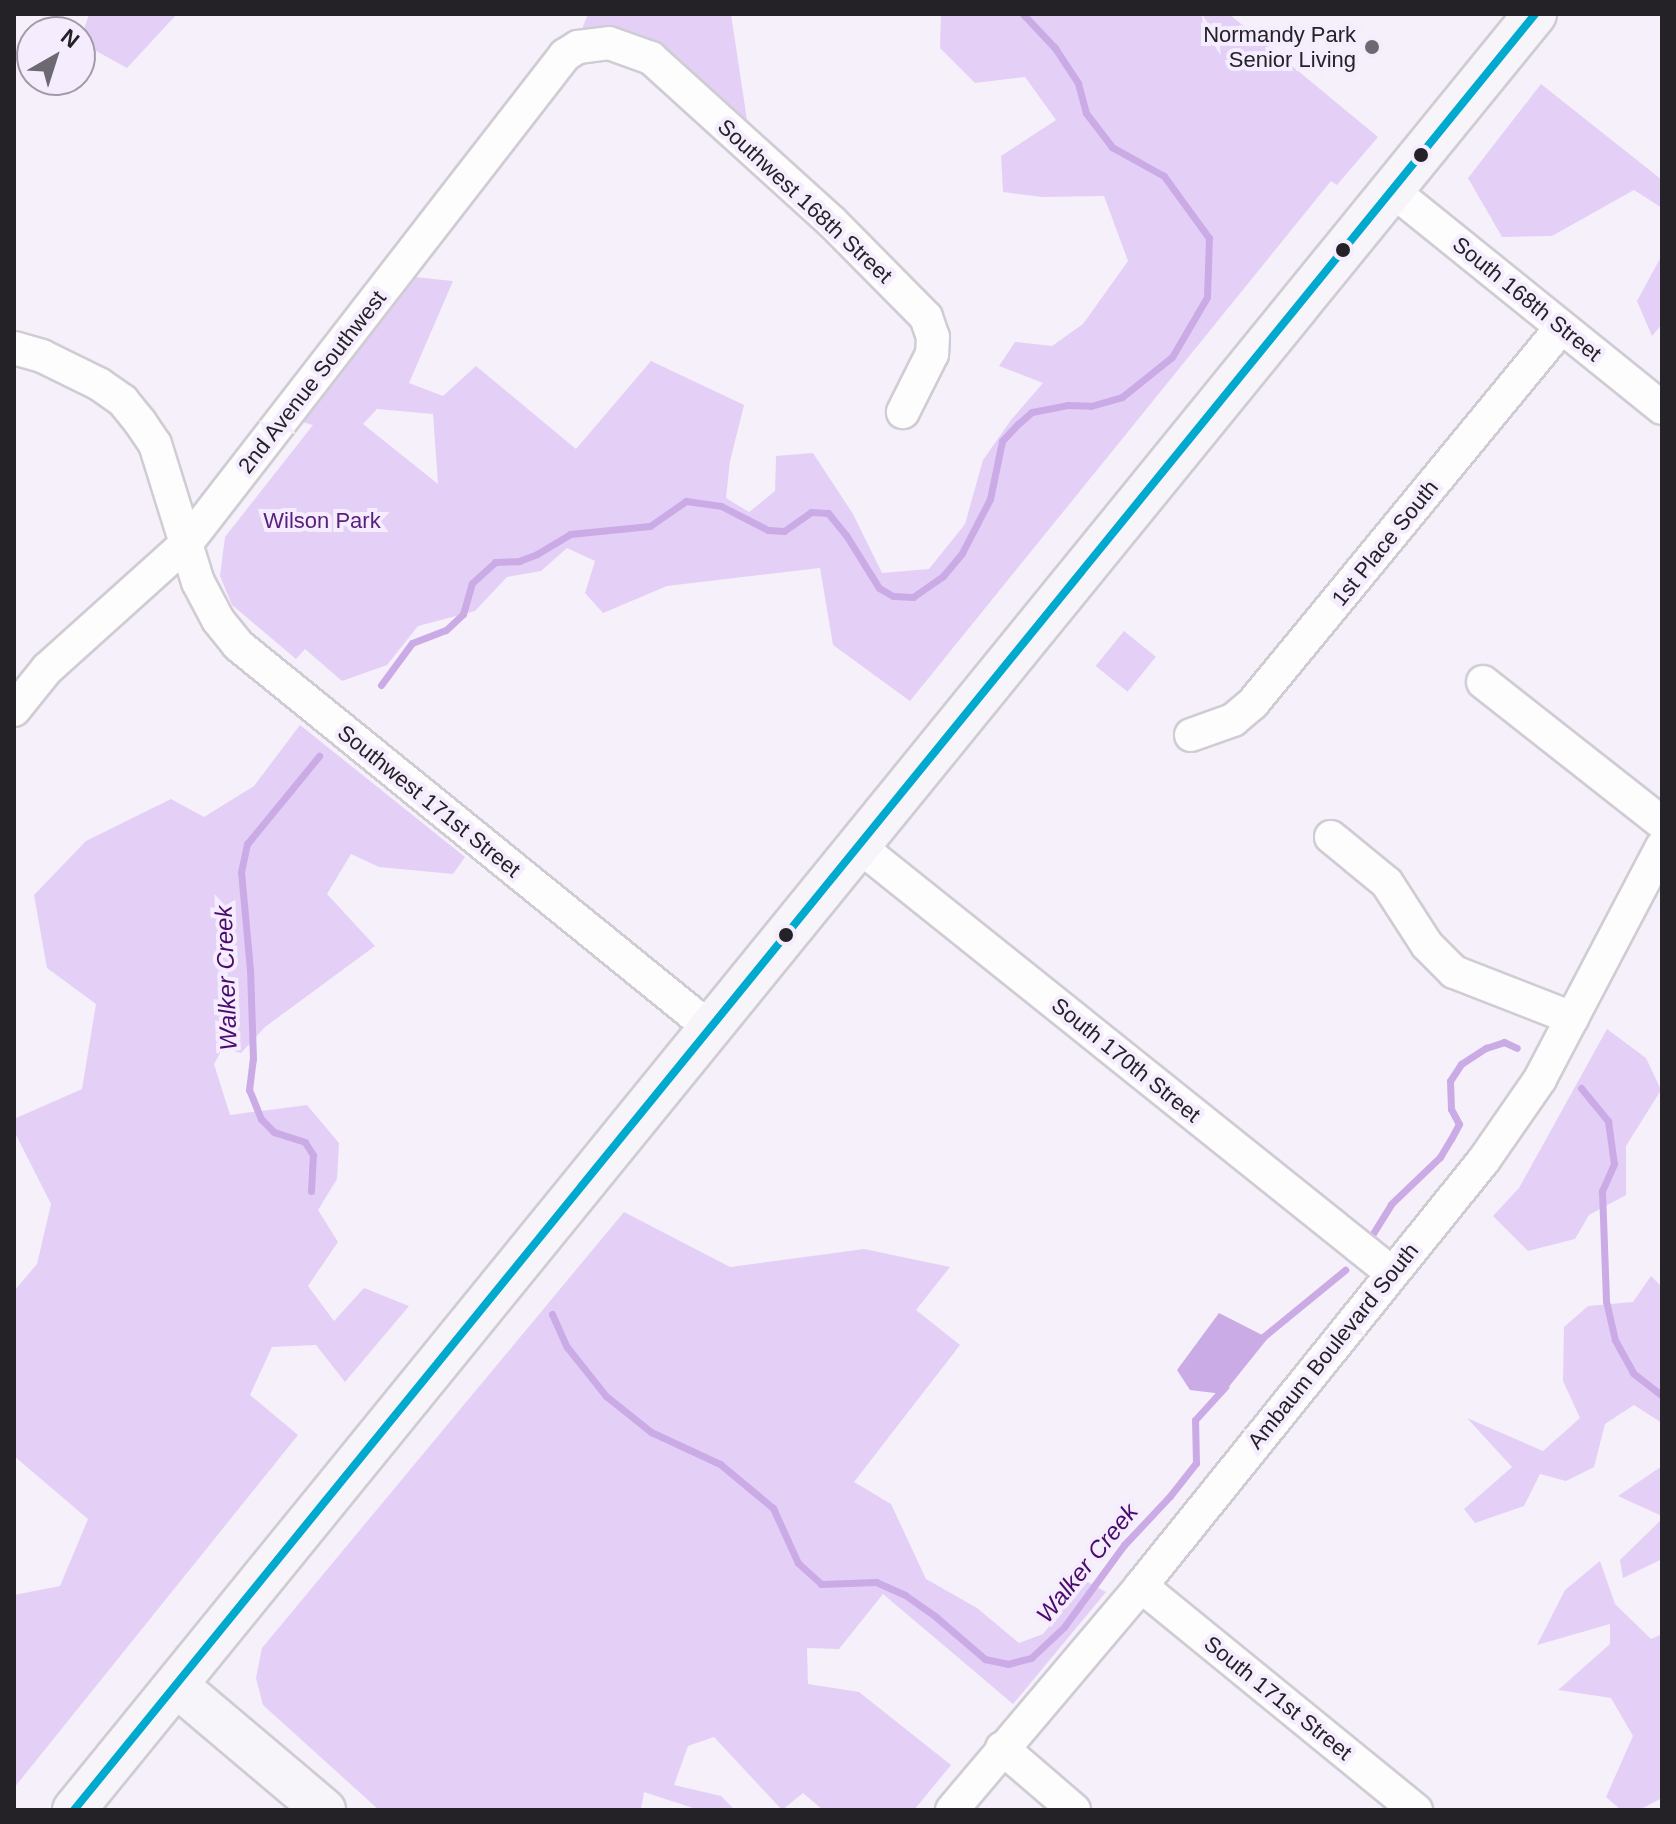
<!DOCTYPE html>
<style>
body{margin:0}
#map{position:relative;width:1676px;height:1824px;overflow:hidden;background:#f5f0fa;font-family:Arial,sans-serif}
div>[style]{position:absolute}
.green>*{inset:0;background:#e4d0f7;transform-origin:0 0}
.water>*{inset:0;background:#cbabe6}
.stream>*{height:7px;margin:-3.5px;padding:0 3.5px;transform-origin:3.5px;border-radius:3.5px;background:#cbabe6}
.roads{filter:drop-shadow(2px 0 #d0ccd4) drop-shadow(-2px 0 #d0ccd4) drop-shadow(0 2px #d0ccd4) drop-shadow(0 -2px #d0ccd4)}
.minor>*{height:32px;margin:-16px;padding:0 16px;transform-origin:16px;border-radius:16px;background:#fefdfe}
.major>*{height:42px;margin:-21px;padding:0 21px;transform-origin:21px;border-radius:21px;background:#f8f5fa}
.bus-1>*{height:8px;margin:-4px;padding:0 4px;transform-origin:4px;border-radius:4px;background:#00a9ce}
.dots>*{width:22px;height:22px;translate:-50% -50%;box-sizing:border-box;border:4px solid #f5edfd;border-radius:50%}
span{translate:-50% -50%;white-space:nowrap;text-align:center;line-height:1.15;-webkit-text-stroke:8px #f5edfd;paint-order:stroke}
.poi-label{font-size:22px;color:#242127}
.right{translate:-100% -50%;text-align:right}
.street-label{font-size:22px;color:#242127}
.park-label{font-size:22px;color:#59207f}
.water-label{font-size:24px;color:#4a0b6d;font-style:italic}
.frame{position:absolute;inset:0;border:16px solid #242127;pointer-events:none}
.north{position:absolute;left:16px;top:16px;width:80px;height:80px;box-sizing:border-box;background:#f5edfd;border:2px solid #a19ba7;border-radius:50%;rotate:39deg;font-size:22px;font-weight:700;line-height:32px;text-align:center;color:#242127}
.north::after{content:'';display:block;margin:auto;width:28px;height:36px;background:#6d6971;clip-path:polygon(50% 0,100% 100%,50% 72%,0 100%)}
</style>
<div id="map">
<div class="green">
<div style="clip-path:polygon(89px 14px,177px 14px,127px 68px,80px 42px)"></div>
<div style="clip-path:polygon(588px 14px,731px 14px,748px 127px,579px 36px)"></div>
<div style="clip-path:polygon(evenodd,941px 14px,1229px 14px,1378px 137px,1337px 185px,1331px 181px,910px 701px,833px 645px,820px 568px,667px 586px,603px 613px,585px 593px,595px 561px,567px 548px,541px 571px,507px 577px,475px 611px,418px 626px,387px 665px,342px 681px,305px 649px,296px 659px,232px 605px,220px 576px,225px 537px,313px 425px,295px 420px,404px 276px,453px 281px,409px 383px,443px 396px,476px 366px,576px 449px,651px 361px,744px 405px,730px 461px,726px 498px,749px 512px,775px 491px,776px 456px,813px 453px,853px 514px,882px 573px,929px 569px,965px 524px,983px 460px,1011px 420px,1043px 383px,999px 366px,1015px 342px,1052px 346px,1083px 324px,1128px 261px,1104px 196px,1042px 197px,1003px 192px,1001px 156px,1056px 120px,1025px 77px,975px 83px,940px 48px,941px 14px,377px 409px,433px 414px,438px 484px,363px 424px,377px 409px)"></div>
<div style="clip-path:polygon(1541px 84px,1662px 180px,1662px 208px,1634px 190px,1552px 236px,1502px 237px,1468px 178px)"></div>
<div style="clip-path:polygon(1662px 255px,1662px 324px,1652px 336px,1637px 301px)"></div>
<div style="left:1124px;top:631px;width:41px;height:45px;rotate:39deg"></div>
<div style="clip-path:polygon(300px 725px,465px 857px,453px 874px,379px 867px,351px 854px,327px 894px,375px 946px,265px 1027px,241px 1053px,223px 1048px,214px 1064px,230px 1115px,307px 1105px,339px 1143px,337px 1179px,318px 1210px,338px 1242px,308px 1286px,334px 1321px,364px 1288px,409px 1306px,345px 1382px,316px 1345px,272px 1347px,250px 1395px,298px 1435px,14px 1788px,14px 1595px,60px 1586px,88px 1519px,14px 1456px,14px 1291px,37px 1264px,51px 1204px,14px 1131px,14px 1119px,82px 1089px,96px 1004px,47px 968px,34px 895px,86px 841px,171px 799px,204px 817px,254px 786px)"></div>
<div style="clip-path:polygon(1607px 1029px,1646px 1058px,1661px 1090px,1626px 1146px,1626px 1195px,1589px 1215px,1575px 1239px,1528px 1251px,1493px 1216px,1519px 1188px)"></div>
<div style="clip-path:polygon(624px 1212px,730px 1267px,864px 1249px,950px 1267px,916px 1310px,960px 1345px,854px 1482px,891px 1504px,926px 1579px,977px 1608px,1019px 1643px,1043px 1634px,1086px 1581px,1106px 1592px,1013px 1704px,883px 1594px,839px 1649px,807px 1648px,808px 1684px,859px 1692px,951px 1765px,914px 1810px,823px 1810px,803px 1793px,782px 1810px,714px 1737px,688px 1746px,674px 1785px,721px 1796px,735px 1810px,699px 1810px,644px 1792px,641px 1810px,379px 1810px,263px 1705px,256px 1678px,262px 1648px)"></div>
<div style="clip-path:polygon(1651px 1276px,1662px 1287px,1662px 1423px,1634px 1405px,1605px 1424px,1594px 1467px,1566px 1481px,1540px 1474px,1524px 1506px,1475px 1523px,1464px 1509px,1512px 1467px,1467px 1418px,1543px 1451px,1580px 1418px,1563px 1381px,1564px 1327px,1588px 1306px,1633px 1302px)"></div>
<div style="clip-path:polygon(1662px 1466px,1662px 1516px,1618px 1496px,1659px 1468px)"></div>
<div style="clip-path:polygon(1662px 1519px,1662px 1559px,1623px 1578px,1620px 1560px)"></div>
<div style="clip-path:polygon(1600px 1561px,1615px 1604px,1651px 1639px,1662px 1634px,1662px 1798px,1639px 1810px,1621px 1810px,1606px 1797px,1633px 1736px,1611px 1698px,1558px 1690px,1610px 1644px,1610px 1624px,1537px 1645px,1565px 1590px)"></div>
</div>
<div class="water">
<div style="clip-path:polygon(1219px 1313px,1268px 1338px,1223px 1394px,1190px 1390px,1177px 1370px)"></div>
</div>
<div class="stream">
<div style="left:381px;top:685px;width:52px;rotate:-53.6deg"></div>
<div style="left:412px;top:643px;width:36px;rotate:-21deg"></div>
<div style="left:446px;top:630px;width:23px;rotate:-43deg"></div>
<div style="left:463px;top:614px;width:32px;rotate:-74deg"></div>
<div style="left:472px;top:583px;width:31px;rotate:-42deg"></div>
<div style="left:495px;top:562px;width:24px;rotate:-2deg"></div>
<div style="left:519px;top:561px;width:19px;rotate:-21deg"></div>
<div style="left:537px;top:554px;width:39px;rotate:-31deg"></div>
<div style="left:570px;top:534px;width:80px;rotate:-5.7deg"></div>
<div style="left:650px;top:526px;width:44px;rotate:-34.8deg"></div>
<div style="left:686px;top:501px;width:35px;rotate:8deg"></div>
<div style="left:721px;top:506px;width:53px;rotate:27.1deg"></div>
<div style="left:768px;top:530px;width:16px;rotate:4deg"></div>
<div style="left:784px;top:531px;width:33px;rotate:-35deg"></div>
<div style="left:811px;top:512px;width:17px;rotate:3deg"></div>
<div style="left:828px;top:513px;width:28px;rotate:51deg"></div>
<div style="left:846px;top:535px;width:62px;rotate:58.1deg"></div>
<div style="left:879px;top:588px;width:16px;rotate:30deg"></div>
<div style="left:893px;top:596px;width:20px;rotate:3deg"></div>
<div style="left:913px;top:597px;width:37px;rotate:-35deg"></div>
<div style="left:943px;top:576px;width:30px;rotate:-50deg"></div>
<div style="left:962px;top:553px;width:61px;rotate:-62.6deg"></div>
<div style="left:990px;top:499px;width:59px;rotate:-78.3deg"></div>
<div style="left:1002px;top:441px;width:23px;rotate:-47deg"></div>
<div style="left:1018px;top:424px;width:18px;rotate:-41deg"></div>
<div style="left:1032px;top:412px;width:36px;rotate:-11deg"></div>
<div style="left:1067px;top:405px;width:24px;rotate:2deg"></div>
<div style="left:1091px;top:406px;width:32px;rotate:-16deg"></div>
<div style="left:1122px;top:397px;width:64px;rotate:-38.7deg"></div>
<div style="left:1172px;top:357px;width:69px;rotate:-59.7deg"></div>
<div style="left:1207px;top:297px;width:59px;rotate:-88.1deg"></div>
<div style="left:1209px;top:238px;width:77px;rotate:-126deg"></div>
<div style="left:1164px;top:176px;width:60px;rotate:-150.9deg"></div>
<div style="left:1112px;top:147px;width:43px;rotate:-127.4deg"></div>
<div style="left:1086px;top:113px;width:31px;rotate:-105deg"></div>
<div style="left:1078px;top:83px;width:42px;rotate:-123.3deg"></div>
<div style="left:1055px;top:48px;width:47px;rotate:-133.3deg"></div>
<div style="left:1581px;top:1088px;width:43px;rotate:50.7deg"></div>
<div style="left:1608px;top:1121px;width:43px;rotate:82.1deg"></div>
<div style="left:1614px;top:1164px;width:30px;rotate:114deg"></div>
<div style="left:1602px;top:1191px;width:110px;rotate:87.9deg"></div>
<div style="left:1606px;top:1301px;width:40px;rotate:77deg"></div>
<div style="left:1615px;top:1340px;width:38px;rotate:61deg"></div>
<div style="left:1633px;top:1373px;width:37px;rotate:38deg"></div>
<div style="left:311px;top:1191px;width:36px;rotate:-87deg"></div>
<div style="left:313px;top:1155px;width:15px;rotate:-122deg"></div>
<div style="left:305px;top:1142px;width:33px;rotate:-162deg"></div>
<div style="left:274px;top:1132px;width:18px;rotate:-135deg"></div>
<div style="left:261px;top:1119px;width:31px;rotate:-112deg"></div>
<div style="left:249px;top:1090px;width:31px;rotate:-83deg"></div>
<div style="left:253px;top:1059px;width:89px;rotate:-91.9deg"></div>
<div style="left:250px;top:970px;width:98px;rotate:-95.2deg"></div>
<div style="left:241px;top:872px;width:29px;rotate:-78deg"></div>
<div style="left:247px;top:844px;width:114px;rotate:-50.7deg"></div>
<div style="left:1372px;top:1235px;width:36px;rotate:-58deg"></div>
<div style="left:1391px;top:1204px;width:68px;rotate:-43.8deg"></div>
<div style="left:1440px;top:1157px;width:21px;rotate:-59deg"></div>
<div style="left:1451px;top:1139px;width:17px;rotate:-62deg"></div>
<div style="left:1459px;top:1124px;width:17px;rotate:-118deg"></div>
<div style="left:1451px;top:1109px;width:28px;rotate:-92deg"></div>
<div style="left:1450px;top:1081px;width:20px;rotate:-57deg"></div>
<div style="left:1461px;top:1064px;width:30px;rotate:-33deg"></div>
<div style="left:1486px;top:1048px;width:19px;rotate:-18deg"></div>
<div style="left:1504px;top:1042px;width:14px;rotate:25deg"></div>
<div style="left:552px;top:1314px;width:36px;rotate:66deg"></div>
<div style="left:567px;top:1347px;width:63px;rotate:51.5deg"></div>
<div style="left:606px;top:1396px;width:58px;rotate:38.7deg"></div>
<div style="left:651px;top:1432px;width:76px;rotate:24.9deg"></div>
<div style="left:720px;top:1464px;width:69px;rotate:39.7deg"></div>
<div style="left:773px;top:1508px;width:60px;rotate:65.6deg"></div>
<div style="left:798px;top:1563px;width:31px;rotate:42deg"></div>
<div style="left:821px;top:1584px;width:55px;rotate:-2.1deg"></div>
<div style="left:876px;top:1582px;width:32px;rotate:24deg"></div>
<div style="left:905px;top:1595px;width:38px;rotate:35deg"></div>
<div style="left:936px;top:1617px;width:65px;rotate:40.6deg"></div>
<div style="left:985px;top:1659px;width:24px;rotate:12deg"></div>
<div style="left:1008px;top:1664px;width:24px;rotate:-15deg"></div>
<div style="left:1031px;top:1658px;width:45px;rotate:-43.2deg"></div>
<div style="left:1064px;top:1627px;width:102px;rotate:-53.8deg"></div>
<div style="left:1124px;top:1545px;width:67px;rotate:-46.8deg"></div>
<div style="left:1170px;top:1496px;width:42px;rotate:-51.8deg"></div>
<div style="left:1196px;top:1463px;width:43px;rotate:-91.3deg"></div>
<div style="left:1195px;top:1420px;width:45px;rotate:-47.7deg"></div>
<div style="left:1257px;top:1342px;width:114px;rotate:-39.3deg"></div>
</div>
<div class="roads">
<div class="minor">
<div style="left:1392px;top:190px;width:347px;rotate:38.9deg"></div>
<div style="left:14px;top:348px;width:29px;rotate:16deg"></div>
<div style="left:42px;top:356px;width:64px;rotate:26.2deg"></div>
<div style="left:99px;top:384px;width:29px;rotate:35deg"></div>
<div style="left:123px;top:401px;width:27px;rotate:51deg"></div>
<div style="left:140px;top:422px;width:27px;rotate:56deg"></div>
<div style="left:155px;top:444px;width:145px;rotate:72.7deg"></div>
<div style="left:198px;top:582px;width:43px;rotate:62.2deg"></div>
<div style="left:218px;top:620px;width:32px;rotate:51deg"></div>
<div style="left:238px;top:645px;width:608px;rotate:39.06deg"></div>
<div style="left:1483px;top:682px;width:228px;rotate:38.2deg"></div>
<div style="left:14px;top:710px;width:53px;rotate:-51.2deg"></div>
<div style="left:47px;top:669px;width:187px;rotate:-42deg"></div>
<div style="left:186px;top:544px;width:619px;rotate:-52.22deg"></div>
<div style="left:565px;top:55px;width:15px;rotate:-32deg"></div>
<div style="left:578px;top:47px;width:31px;rotate:-7deg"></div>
<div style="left:609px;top:43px;width:45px;rotate:19.7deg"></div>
<div style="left:651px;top:58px;width:243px;rotate:42.2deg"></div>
<div style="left:831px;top:221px;width:135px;rotate:45.3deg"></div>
<div style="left:926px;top:317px;width:21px;rotate:71deg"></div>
<div style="left:933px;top:337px;width:17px;rotate:93deg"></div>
<div style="left:932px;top:354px;width:65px;rotate:116.6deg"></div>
<div style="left:1191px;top:735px;width:45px;rotate:-19.7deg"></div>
<div style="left:1233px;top:720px;width:26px;rotate:-40deg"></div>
<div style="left:1253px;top:703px;width:485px;rotate:-50.6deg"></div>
<div style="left:1331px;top:837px;width:72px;rotate:39.4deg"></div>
<div style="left:1387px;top:883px;width:74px;rotate:57.2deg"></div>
<div style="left:1427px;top:945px;width:38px;rotate:45deg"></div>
<div style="left:1454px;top:972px;width:127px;rotate:21.3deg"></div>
<div style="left:860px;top:847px;width:682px;rotate:38.69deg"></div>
<div style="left:1141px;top:1586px;width:355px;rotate:39.2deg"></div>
<div style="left:1002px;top:1748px;width:95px;rotate:40.7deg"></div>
<div style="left:952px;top:1810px;width:293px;rotate:-49.8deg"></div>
<div style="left:1141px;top:1586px;width:547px;rotate:-51.16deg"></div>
<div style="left:1484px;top:1160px;width:98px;rotate:-55.3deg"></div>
<div style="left:1540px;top:1079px;width:262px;rotate:-62.3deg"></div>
</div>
<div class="major">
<div style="left:176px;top:1685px;width:194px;rotate:40.2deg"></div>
<div style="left:74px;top:1810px;width:2315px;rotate:-50.87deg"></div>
</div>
</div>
<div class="bus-1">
<div style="left:74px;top:1810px;width:2315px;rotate:-50.87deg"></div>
</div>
<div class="dots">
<div style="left:1372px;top:47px;background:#6d6971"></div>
<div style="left:1421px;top:155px;background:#242127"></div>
<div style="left:1343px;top:250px;background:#242127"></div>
<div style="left:786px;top:935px;background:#242127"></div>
</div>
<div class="poi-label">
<span class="right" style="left:1356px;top:47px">Normandy Park<br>Senior Living</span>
</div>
<div class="street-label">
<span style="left:805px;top:201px;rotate:43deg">Southwest 168th Street</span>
<span style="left:1527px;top:299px;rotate:39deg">South 168th Street</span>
<span style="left:312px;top:382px;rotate:-52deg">2nd Avenue Southwest</span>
<span style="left:1385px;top:543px;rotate:-51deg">1st Place South</span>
<span style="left:429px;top:801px;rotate:39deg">Southwest 171st Street</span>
<span style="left:1126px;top:1060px;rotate:39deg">South 170th Street</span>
<span style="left:1333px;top:1346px;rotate:-51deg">Ambaum Boulevard South</span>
<span style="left:1278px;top:1698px;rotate:39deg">South 171st Street</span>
</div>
<div class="park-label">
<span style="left:322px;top:521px">Wilson Park</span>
</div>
<div class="water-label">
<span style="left:226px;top:978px;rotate:-92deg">Walker Creek</span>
<span style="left:1087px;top:1563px;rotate:-51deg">Walker Creek</span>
</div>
<div class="frame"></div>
<div class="north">N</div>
</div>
